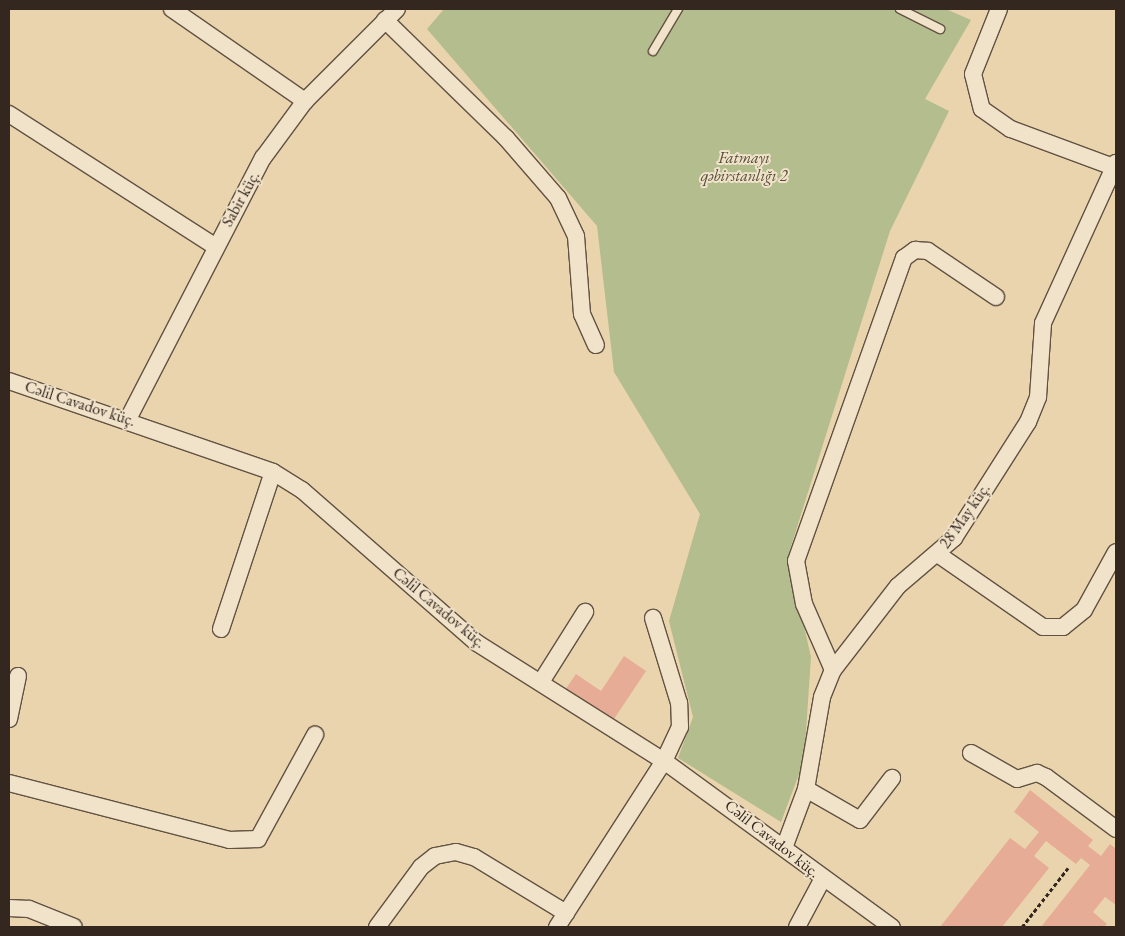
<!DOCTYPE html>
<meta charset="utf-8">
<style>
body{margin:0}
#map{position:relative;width:1125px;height:936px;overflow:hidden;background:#ead4ad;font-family:"EB Garamond",serif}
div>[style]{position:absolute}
.green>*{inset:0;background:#b4bd8d}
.building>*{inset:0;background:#e7ac95}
.path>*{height:3px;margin-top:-1.5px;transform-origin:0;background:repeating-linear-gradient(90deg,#34271f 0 4px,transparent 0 6.5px)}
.roads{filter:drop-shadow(1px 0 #625242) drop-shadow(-1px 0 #625242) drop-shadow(0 1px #625242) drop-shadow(0 -1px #625242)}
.lane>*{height:8px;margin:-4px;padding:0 4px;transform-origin:4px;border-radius:4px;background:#f1e3ca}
.street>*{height:16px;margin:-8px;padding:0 8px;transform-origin:8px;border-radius:8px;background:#f1e3ca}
span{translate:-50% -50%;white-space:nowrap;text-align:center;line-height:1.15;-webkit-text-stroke:4px #f1e3ca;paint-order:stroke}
.park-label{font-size:16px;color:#544c3a;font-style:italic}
.street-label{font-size:16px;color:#34271f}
.frame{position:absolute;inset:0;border:10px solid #34271f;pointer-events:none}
</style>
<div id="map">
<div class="green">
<div style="clip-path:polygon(444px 9px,946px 9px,971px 20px,925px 99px,949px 111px,890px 231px,788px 556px,811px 657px,804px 761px,781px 822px,678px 758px,693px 717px,669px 621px,700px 514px,614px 372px,597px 226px,427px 29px)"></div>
</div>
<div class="building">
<div style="clip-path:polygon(624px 656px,646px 671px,612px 722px,565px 690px,576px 674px,601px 691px)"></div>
<div style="clip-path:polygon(1030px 790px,1093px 840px,1088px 846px,1101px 856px,1110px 844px,1116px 849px,1116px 905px,1105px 897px,1093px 912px,1107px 924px,1104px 927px,1041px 927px,1090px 865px,1081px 858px,1076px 864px,1046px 841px,1034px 856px,1049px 868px,1002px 927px,940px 927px,1010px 838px,1025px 849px,1039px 832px,1014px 812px)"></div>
</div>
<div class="path">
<div style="left:1022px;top:927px;width:75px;rotate:-52.1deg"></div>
</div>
<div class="roads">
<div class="lane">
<div style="left:900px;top:9px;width:45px;rotate:26.6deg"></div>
<div style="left:653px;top:51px;width:49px;rotate:-59.2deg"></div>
</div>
<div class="street">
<div style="left:172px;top:9px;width:162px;rotate:34.7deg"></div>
<div style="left:999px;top:9px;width:70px;rotate:111.8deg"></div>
<div style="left:973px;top:74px;width:36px;rotate:76deg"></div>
<div style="left:982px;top:109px;width:35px;rotate:35deg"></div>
<div style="left:1011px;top:129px;width:112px;rotate:20.4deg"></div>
<div style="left:385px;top:20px;width:169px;rotate:44.3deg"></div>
<div style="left:506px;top:138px;width:79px;rotate:49.1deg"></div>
<div style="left:558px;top:198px;width:42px;rotate:64.7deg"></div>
<div style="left:576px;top:236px;width:78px;rotate:85.6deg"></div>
<div style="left:582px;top:314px;width:34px;rotate:66deg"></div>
<div style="left:9px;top:114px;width:245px;rotate:32.7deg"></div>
<div style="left:9px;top:381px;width:279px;rotate:19deg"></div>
<div style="left:273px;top:472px;width:34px;rotate:32deg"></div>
<div style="left:302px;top:490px;width:232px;rotate:41.2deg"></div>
<div style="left:477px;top:643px;width:221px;rotate:32.3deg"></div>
<div style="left:664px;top:761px;width:282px;rotate:36.1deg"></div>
<div style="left:128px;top:419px;width:294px;rotate:-62.7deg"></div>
<div style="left:263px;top:158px;width:71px;rotate:-53.6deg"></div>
<div style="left:305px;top:101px;width:130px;rotate:-45deg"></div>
<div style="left:939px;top:555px;width:126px;rotate:34.7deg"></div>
<div style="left:1043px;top:627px;width:20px"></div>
<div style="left:1063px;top:627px;width:27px;rotate:-39deg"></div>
<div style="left:1084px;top:610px;width:66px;rotate:-61.1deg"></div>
<div style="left:221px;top:629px;width:165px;rotate:-71.7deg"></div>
<div style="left:833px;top:670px;width:72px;rotate:-113.7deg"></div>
<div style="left:804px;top:604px;width:44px;rotate:-100.5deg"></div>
<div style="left:796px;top:561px;width:322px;rotate:-70.4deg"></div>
<div style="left:904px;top:258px;width:14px;rotate:-36deg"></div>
<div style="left:915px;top:250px;width:13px;rotate:4deg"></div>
<div style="left:928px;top:251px;width:82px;rotate:34.1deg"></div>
<div style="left:541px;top:682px;width:83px;rotate:-57.8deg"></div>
<div style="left:9px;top:719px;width:44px;rotate:-78.2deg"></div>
<div style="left:971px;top:753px;width:53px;rotate:29.5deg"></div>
<div style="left:1017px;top:779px;width:21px;rotate:-17deg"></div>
<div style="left:1037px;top:773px;width:10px;rotate:24deg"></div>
<div style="left:1046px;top:777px;width:87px;rotate:36.6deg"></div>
<div style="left:9px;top:783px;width:227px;rotate:14.5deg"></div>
<div style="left:229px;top:840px;width:29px;rotate:-2deg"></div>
<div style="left:258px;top:839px;width:119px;rotate:-61.3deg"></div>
<div style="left:806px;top:789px;width:62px;rotate:29.9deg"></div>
<div style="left:860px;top:820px;width:53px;rotate:-52.7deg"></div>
<div style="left:784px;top:848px;width:63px;rotate:-69.6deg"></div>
<div style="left:806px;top:789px;width:93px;rotate:-80.1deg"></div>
<div style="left:822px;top:697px;width:29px;rotate:-68deg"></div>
<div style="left:833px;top:670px;width:106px;rotate:-52.3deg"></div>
<div style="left:898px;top:586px;width:74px;rotate:-40.6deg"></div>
<div style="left:954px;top:538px;width:138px;rotate:-57.5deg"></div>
<div style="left:1028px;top:422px;width:27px;rotate:-68deg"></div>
<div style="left:1038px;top:397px;width:74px;rotate:-86.1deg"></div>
<div style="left:1043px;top:323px;width:176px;rotate:-65.5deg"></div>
<div style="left:9px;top:908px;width:20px;rotate:3deg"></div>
<div style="left:29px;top:909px;width:48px;rotate:21.8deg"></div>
<div style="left:377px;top:927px;width:74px;rotate:-53.7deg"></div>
<div style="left:421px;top:867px;width:18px;rotate:-38deg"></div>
<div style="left:435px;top:856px;width:21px;rotate:-11deg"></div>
<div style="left:456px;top:852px;width:19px;rotate:16deg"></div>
<div style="left:474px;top:857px;width:108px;rotate:31.3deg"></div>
<div style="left:557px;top:927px;width:197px;rotate:-57.2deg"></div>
<div style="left:664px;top:761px;width:38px;rotate:-65deg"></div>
<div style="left:680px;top:727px;width:24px;rotate:-92deg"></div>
<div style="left:679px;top:703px;width:89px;rotate:-107deg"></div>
<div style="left:797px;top:927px;width:55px;rotate:-62deg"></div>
</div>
</div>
<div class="park-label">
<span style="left:744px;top:167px">Fatmayı<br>qəbirstanlığı 2</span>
</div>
<div class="street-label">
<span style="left:241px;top:199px;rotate:-61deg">Sabir küç.</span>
<span style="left:80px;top:404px;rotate:18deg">Cəlil Cavadov küç.</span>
<span style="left:965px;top:516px;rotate:-55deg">28 May küç.</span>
<span style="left:439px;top:608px;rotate:40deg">Cəlil Cavadov küç.</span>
<span style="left:772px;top:839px;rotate:38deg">Cəlil Cavadov küç.</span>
</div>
<div class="frame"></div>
</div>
